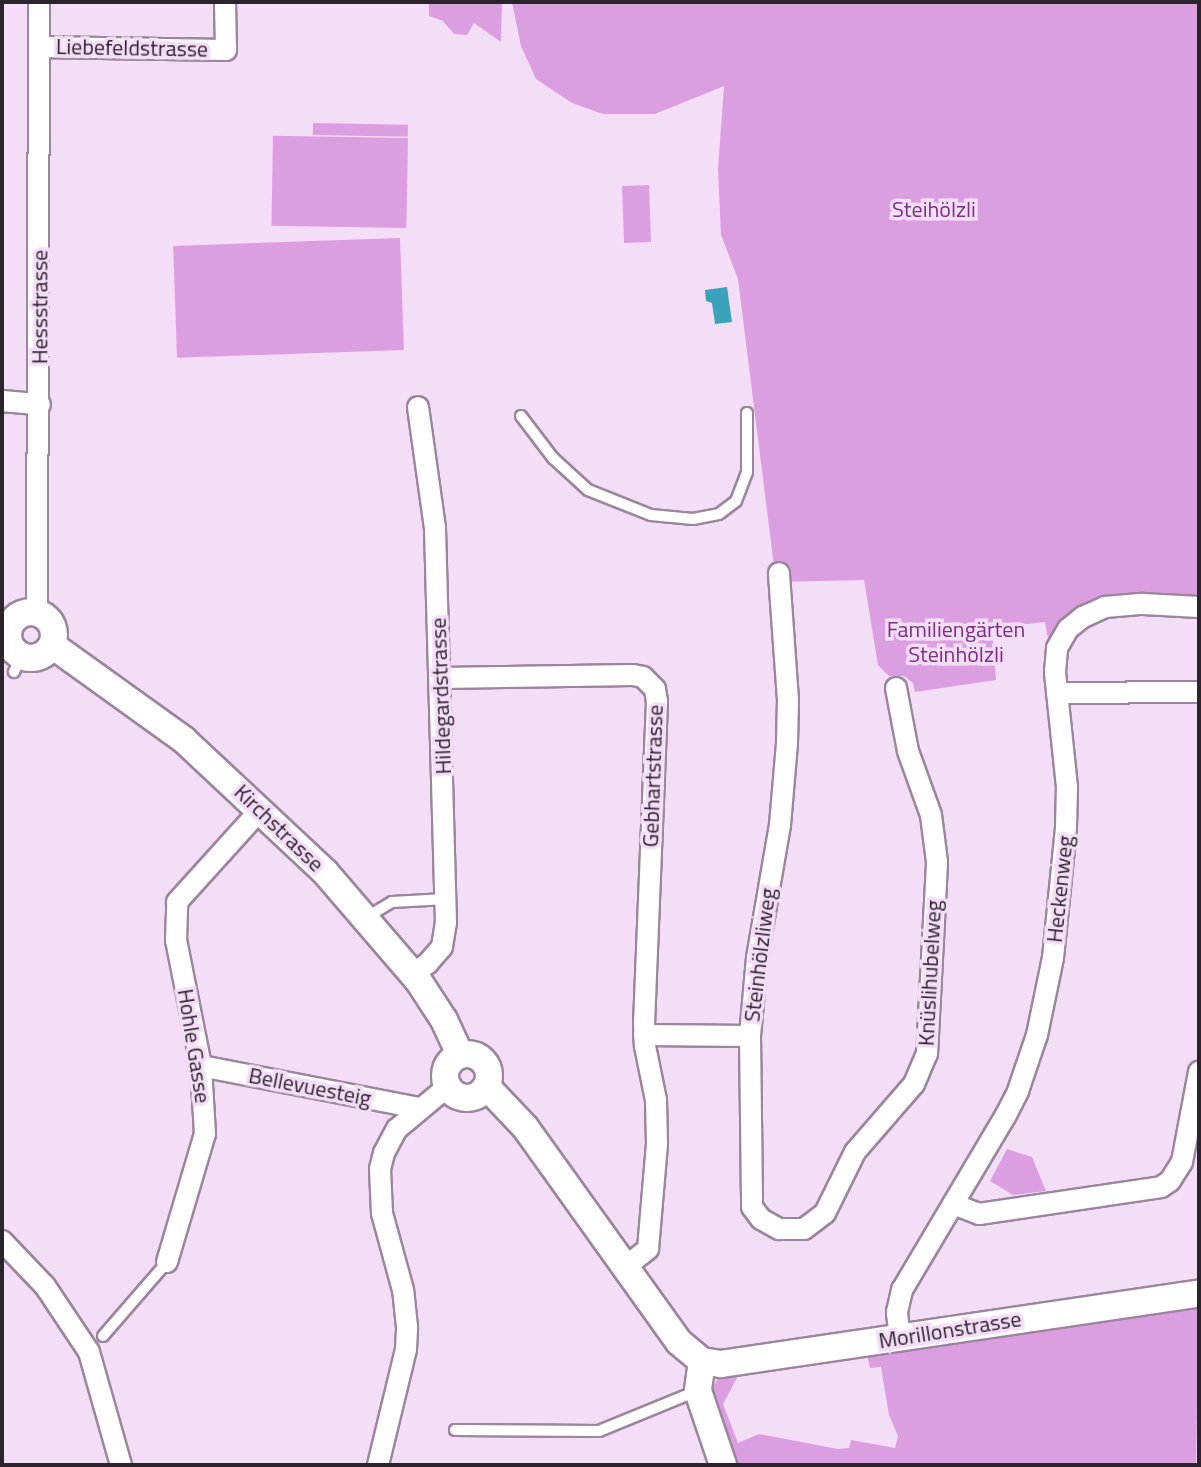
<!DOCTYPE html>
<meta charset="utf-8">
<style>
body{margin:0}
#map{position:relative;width:1201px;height:1467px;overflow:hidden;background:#f4ddf6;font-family:"Titillium Web",sans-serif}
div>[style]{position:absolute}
.green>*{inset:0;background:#db9fe1;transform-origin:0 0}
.water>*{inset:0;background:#3aa3bb}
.roads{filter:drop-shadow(2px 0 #9b869d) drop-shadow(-2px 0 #9b869d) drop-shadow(0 2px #9b869d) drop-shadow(0 -2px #9b869d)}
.service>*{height:10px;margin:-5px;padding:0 5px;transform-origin:5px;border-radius:5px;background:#fff}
.minor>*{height:20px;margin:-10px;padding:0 10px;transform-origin:10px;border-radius:10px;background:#fff}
.tertiary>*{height:26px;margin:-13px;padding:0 13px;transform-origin:13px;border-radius:13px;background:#fff}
.tertiary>.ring{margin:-13px;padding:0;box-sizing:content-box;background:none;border:26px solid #fff;border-radius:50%}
span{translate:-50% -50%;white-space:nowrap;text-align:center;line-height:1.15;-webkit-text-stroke:7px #f4ddf6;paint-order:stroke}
.street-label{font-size:22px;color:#2c242d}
.park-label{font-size:22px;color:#7d2f86}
.frame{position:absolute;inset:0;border:4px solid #2c242d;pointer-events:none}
</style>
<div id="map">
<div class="green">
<div style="clip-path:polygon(429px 2px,502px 2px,501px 42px,474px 23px,467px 35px,454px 34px,443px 21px,429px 16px)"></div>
<div style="clip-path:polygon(512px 2px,1199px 2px,1199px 606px,1123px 604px,1053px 643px,1048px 639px,1045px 622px,992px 628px,996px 680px,915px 692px,913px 683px,904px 676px,889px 676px,878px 665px,864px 580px,776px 582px,738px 279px,721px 235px,718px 169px,724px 86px,655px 114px,603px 114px,572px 103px,536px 79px,521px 46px)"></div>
<div style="left:313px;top:123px;width:95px;height:12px;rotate:1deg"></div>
<div style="left:408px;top:138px;width:90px;height:135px;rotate:91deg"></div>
<div style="left:649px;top:185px;width:57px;height:27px;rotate:88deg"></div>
<div style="left:400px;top:238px;width:112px;height:227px;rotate:88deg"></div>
<div style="clip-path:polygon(1007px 1149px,1032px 1157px,1046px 1191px,1013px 1195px,990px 1181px)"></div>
<div style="clip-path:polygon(evenodd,1199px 1302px,1196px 1465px,736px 1465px,713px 1398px,713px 1386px,720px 1375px,1199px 1302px,867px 1355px,870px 1368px,881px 1367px,889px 1415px,898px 1436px,895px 1448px,851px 1440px,849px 1448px,838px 1449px,759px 1434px,738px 1443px,723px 1404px,738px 1376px,867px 1355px)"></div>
</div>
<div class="water">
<div style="clip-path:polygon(727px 287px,732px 322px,715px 324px,712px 303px,706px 301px,705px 290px)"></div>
</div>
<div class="roads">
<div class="service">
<div style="left:521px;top:416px;width:53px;rotate:52.7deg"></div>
<div style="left:553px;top:458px;width:47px;rotate:42.4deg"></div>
<div style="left:588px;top:490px;width:68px;rotate:21.6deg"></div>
<div style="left:651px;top:515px;width:42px;rotate:5.4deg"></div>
<div style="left:693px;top:519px;width:26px;rotate:-11deg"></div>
<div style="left:719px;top:514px;width:21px;rotate:-37deg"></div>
<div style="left:736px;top:501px;width:31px;rotate:-69deg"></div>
<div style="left:747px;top:472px;width:59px;rotate:-90deg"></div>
<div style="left:14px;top:672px;width:17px;rotate:-66deg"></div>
<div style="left:367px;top:917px;width:29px;rotate:-31deg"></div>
<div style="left:392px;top:902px;width:54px;rotate:-3.2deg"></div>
<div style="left:103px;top:1336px;width:98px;rotate:-49.1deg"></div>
<div style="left:455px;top:1430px;width:144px;rotate:0.4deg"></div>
<div style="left:599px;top:1431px;width:106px;rotate:-22.2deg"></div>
</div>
<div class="minor">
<div style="left:39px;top:47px;width:187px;rotate:0.9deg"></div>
<div style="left:226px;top:50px;width:48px;rotate:-91.2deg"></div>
<div style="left:2px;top:401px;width:38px;rotate:5deg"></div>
<div style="left:37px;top:612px;width:610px;rotate:-89.81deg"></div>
<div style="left:441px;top:678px;width:192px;rotate:-0.9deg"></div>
<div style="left:633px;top:675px;width:10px;rotate:11deg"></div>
<div style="left:643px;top:677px;width:17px;rotate:45deg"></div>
<div style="left:655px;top:689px;width:12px;rotate:81deg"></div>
<div style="left:657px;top:701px;width:321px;rotate:92.3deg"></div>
<div style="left:644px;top:1022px;width:24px;rotate:88deg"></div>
<div style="left:645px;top:1046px;width:55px;rotate:78.5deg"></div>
<div style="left:656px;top:1100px;width:44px;rotate:88.7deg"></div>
<div style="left:657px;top:1144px;width:105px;rotate:94.9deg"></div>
<div style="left:648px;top:1249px;width:29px;rotate:142deg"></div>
<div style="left:1057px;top:693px;width:142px;rotate:-0.4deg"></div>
<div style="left:413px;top:974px;width:19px;rotate:-36deg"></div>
<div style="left:428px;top:963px;width:21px;rotate:-49deg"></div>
<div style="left:442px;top:947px;width:24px;rotate:-81deg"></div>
<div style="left:446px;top:923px;width:395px;rotate:-91.6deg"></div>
<div style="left:435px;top:528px;width:122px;rotate:-98deg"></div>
<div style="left:644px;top:1035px;width:106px;rotate:0.5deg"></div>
<div style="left:750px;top:1036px;width:78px;rotate:-84.9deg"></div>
<div style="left:757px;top:958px;width:135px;rotate:-80.2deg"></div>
<div style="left:780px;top:825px;width:82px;rotate:-85.1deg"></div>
<div style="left:787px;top:743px;width:43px;rotate:-88.7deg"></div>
<div style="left:788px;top:700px;width:127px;rotate:-94.1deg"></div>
<div style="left:750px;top:1036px;width:171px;rotate:89.3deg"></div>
<div style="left:752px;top:1207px;width:15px;rotate:53deg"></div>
<div style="left:761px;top:1219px;width:21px;rotate:29deg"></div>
<div style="left:779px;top:1229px;width:25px"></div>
<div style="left:804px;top:1229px;width:26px;rotate:-37deg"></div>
<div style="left:825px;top:1213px;width:68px;rotate:-63.8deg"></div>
<div style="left:855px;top:1152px;width:90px;rotate:-49.1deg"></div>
<div style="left:914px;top:1084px;width:33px;rotate:-67deg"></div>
<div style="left:927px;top:1054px;width:192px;rotate:-87deg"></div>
<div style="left:937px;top:862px;width:47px;rotate:-97.3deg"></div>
<div style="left:931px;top:815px;width:68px;rotate:-109.8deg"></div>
<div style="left:908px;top:751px;width:64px;rotate:-100.8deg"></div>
<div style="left:201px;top:1066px;width:223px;rotate:10.9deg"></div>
<div style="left:953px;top:1204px;width:28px;rotate:21deg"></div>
<div style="left:979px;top:1214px;width:184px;rotate:-8.4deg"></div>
<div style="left:1161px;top:1187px;width:11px;rotate:-34deg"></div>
<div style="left:1170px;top:1181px;width:22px;rotate:-58deg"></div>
<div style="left:1182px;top:1162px;width:92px;rotate:-79.3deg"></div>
<div style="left:2px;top:1241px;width:62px;rotate:46.3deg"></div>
<div style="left:45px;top:1286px;width:79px;rotate:56.3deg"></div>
<div style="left:89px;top:1352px;width:117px;rotate:74.2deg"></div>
<div style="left:167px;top:1262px;width:134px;rotate:-73.5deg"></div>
<div style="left:205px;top:1134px;width:68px;rotate:-93.4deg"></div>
<div style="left:201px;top:1066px;width:128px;rotate:-101.2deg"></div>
<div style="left:176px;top:940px;width:38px;rotate:-88deg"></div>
<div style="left:177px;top:902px;width:125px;rotate:-47.9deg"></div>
<div style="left:900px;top:1338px;width:26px;rotate:-97deg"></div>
<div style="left:897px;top:1312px;width:23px;rotate:-77deg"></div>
<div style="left:902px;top:1290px;width:204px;rotate:-59.3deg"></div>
<div style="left:1006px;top:1115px;width:27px;rotate:-63deg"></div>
<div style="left:1018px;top:1091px;width:59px;rotate:-71.3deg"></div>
<div style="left:1037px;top:1035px;width:79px;rotate:-78.3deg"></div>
<div style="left:1053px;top:958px;width:132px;rotate:-84.3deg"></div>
<div style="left:1066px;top:827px;width:40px;rotate:-88.6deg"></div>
<div style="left:1067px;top:787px;width:116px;rotate:-96deg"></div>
<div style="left:1055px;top:672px;width:24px;rotate:-85deg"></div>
<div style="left:1057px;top:648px;width:22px;rotate:-60deg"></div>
<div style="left:1068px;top:629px;width:19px;rotate:-39deg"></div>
<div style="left:1083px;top:617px;width:24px;rotate:-24deg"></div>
<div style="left:1105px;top:607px;width:38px;rotate:-5deg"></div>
<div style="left:1143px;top:604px;width:56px;rotate:3.1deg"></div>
<div style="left:378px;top:1465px;width:119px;rotate:-76.4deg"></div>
<div style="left:406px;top:1349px;width:22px;rotate:-87deg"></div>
<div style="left:407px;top:1327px;width:37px;rotate:-96deg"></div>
<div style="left:403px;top:1290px;width:80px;rotate:-105.3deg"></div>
<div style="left:382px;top:1213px;width:44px;rotate:-92.6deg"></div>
<div style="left:380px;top:1169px;width:16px;rotate:-76deg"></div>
<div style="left:384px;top:1153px;width:27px;rotate:-62deg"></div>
<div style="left:397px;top:1129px;width:65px;rotate:-40deg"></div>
</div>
<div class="tertiary">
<div class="ring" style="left:8px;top:612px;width:20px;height:20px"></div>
<div style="left:52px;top:645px;width:163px;rotate:35.7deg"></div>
<div style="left:184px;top:740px;width:193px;rotate:43.1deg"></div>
<div style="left:325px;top:872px;width:143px;rotate:49.3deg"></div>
<div style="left:418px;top:980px;width:48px;rotate:57deg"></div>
<div style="left:444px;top:1020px;width:38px;rotate:65deg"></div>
<div class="ring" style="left:445px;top:1054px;width:18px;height:18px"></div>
<div style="left:487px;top:1087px;width:55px;rotate:46.5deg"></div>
<div style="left:525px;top:1127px;width:264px;rotate:54.4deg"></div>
<div style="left:679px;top:1342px;width:30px;rotate:40deg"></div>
<div style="left:702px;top:1361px;width:19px;rotate:9deg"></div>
<div style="left:721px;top:1364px;width:483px;rotate:-8.4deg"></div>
<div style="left:702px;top:1361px;width:30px;rotate:98deg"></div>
<div style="left:698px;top:1391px;width:78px;rotate:71.3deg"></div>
</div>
</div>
<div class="street-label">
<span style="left:132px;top:48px;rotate:1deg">Liebefeldstrasse</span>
<span style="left:40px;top:307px;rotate:-90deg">Hessstrasse</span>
<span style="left:441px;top:696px;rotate:-92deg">Hildegardstrasse</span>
<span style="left:653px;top:776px;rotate:-88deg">Gebhartstrasse</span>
<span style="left:279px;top:828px;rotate:44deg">Kirchstrasse</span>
<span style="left:1060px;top:889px;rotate:-84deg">Heckenweg</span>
<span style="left:760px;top:955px;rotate:-83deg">Steinhölzliweg</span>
<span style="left:930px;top:973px;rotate:-87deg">Knüslihubelweg</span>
<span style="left:194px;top:1046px;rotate:81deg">Hohle Gasse</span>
<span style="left:310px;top:1087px;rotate:11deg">Bellevuesteig</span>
<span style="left:950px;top:1330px;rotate:-9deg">Morillonstrasse</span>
</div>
<div class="park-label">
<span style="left:934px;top:210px">Steihölzli</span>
<span style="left:956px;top:642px">Familiengärten<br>Steinhölzli</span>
</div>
<div class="frame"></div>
</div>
